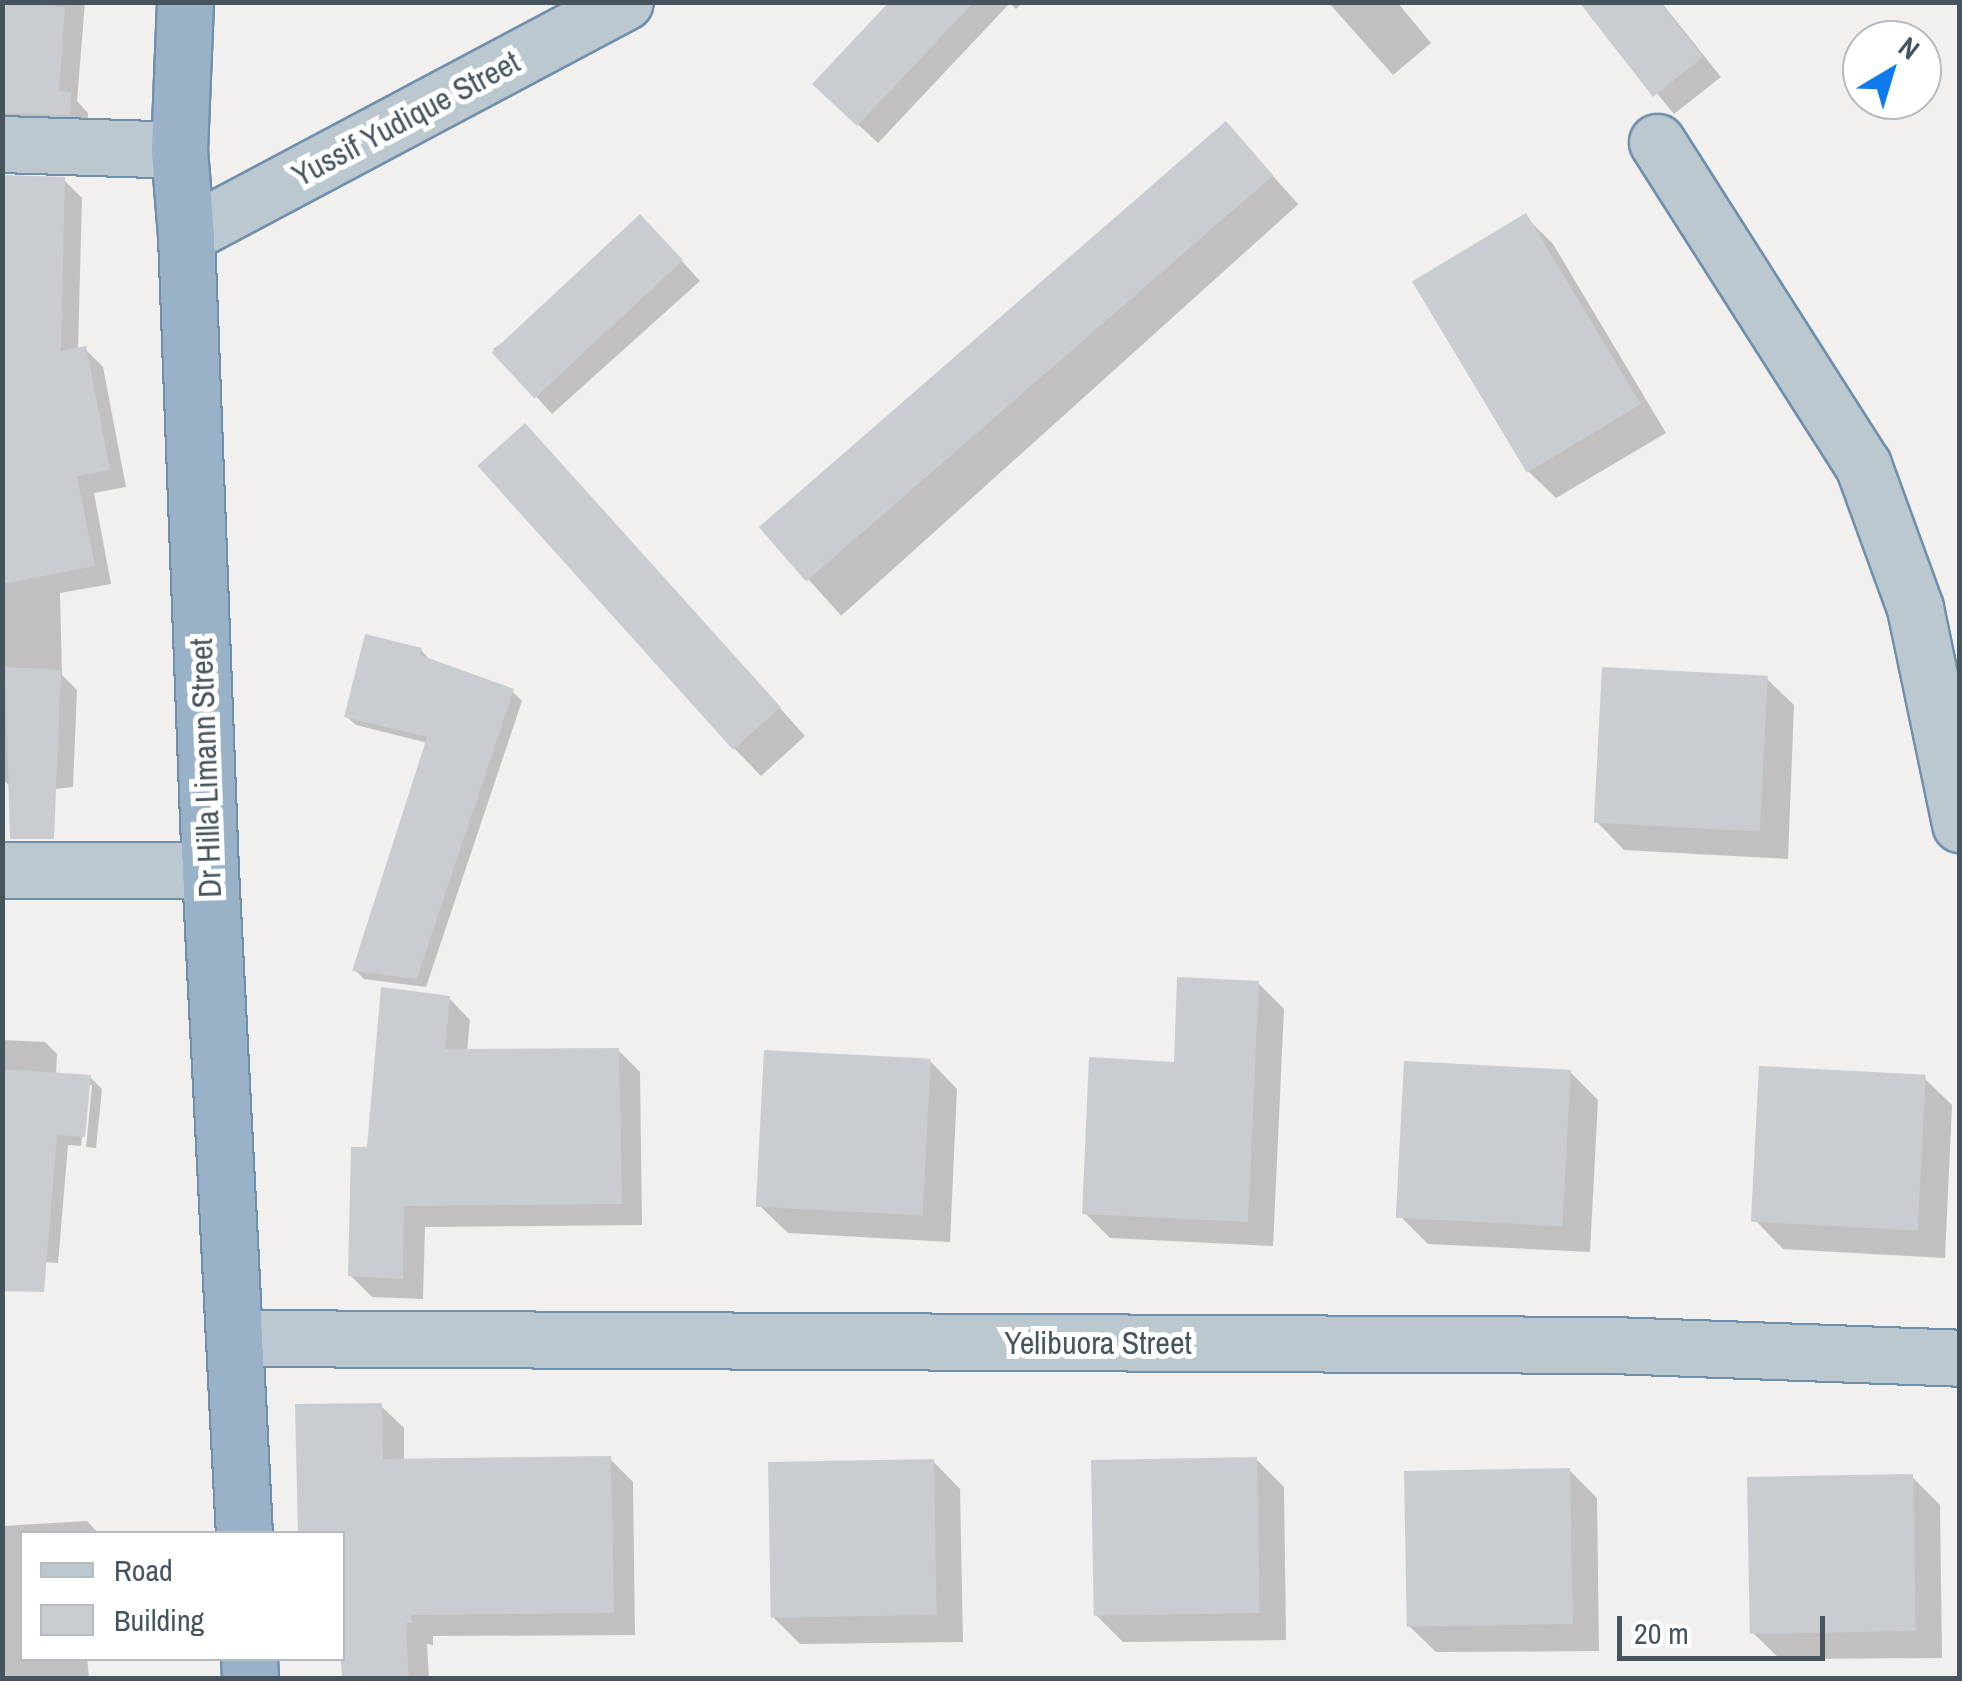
<!DOCTYPE html>
<style>
body{margin:0}
#map{position:relative;width:1962px;height:1681px;overflow:hidden;background:#f2efef;font-family:"Archivo Narrow",sans-serif}
div>[style]{position:absolute}
.shadow>*{inset:0;background:#0003;transform-origin:0 0}
.building>*{inset:0;background:#c9cdd2;transform-origin:0 0}
.roads{filter:drop-shadow(2px 0 #6f90ad) drop-shadow(-2px 0 #6f90ad) drop-shadow(0 2px #6f90ad) drop-shadow(0 -2px #6f90ad)}
.minor>*{height:55px;margin:-27.5px;padding:0 27.5px;transform-origin:27.5px;border-radius:27.5px;background:#bcc8cf}
.tertiary>*{height:55px;margin:-27.5px;padding:0 27.5px;transform-origin:27.5px;border-radius:27.5px;background:#bcc8cf}
.trunk>*{height:55px;margin:-27.5px;padding:0 27.5px;transform-origin:27.5px;border-radius:27.5px;background:#99b2c8}
span{translate:-50% -50%;white-space:nowrap;text-align:center;line-height:1.15;-webkit-text-stroke:10px #fff;paint-order:stroke}
.street-label{font-size:32px;color:#46545e}
.frame{position:absolute;inset:0;border:5px solid #46545e;pointer-events:none}
.legend{position:absolute;left:20px;top:1531px;width:325px;height:130px;box-sizing:border-box;background:#fff;border:2px solid #b5bbbf;margin:0;padding:12px 18px;list-style:none;font-size:30px;color:#46545e}
.legend li{display:flex;align-items:center;gap:20px;height:50px}
.legend b{width:50px;border:2px solid #b5bbbf}
.north{position:absolute;left:1842px;top:20px;width:100px;height:100px;box-sizing:border-box;background:#fff;border:2px solid #b5bbbf;border-radius:50%;rotate:38deg;font-size:28px;font-weight:700;line-height:40px;text-align:center;color:#46545e}
.north::after{content:'';display:block;margin:auto;width:35px;height:45px;background:#0e7aee;clip-path:polygon(50% 0,100% 100%,50% 72%,0 100%)}
.scale{position:absolute;left:1617px;top:1616px;width:208px;height:45px;box-sizing:border-box;border:5px solid #46545e;border-top:0;padding-left:12px;font-size:30px;line-height:35px;white-space:nowrap;color:#46545e;-webkit-text-stroke:8px #fff;paint-order:stroke}
</style>
<div id="map">
<div class="shadow">
<div style="clip-path:polygon(2px 2px,85px 2px,77px 101px,88px 113px,87px 132px,2px 137px)"></div>
<div style="clip-path:polygon(892px 2px,1023px 2px,1016px 9px,1010px 3px,878px 143px,835px 103px)"></div>
<div style="clip-path:polygon(1328px 2px,1397px 2px,1431px 43px,1393px 75px)"></div>
<div style="clip-path:polygon(1582px 2px,1661px 2px,1721px 77px,1674px 114px)"></div>
<div style="left:1226px;top:124px;width:108px;height:615px;rotate:48deg"></div>
<div style="clip-path:polygon(2px 175px,64px 180px,82px 198px,78px 350px,85px 349px,103px 367px,126px 487px,94px 493px,111px 584px,60px 593px,62px 675px,77px 690px,73px 787px,38px 791px,11px 787px,2px 779px)"></div>
<div style="clip-path:polygon(1526px 217px,1553px 244px,1666px 433px,1556px 498px,1528px 471px,1416px 282px)"></div>
<div style="clip-path:polygon(659px 236px,700px 281px,552px 414px,493px 349px)"></div>
<div style="clip-path:polygon(552px 454px,805px 736px,761px 776px,734px 748px)"></div>
<div style="clip-path:polygon(421px 650px,430px 660px,513px 692px,522px 701px,426px 987px,364px 979px,355px 970px,428px 743px,356px 725px,346px 716px)"></div>
<div style="clip-path:polygon(1766px 678px,1794px 705px,1788px 859px,1624px 850px,1597px 822px)"></div>
<div style="clip-path:polygon(1258px 983px,1284px 1009px,1273px 1246px,1110px 1238px,1085px 1213px,1177px 1065px)"></div>
<div style="clip-path:polygon(449px 998px,470px 1020px,467px 1052px,618px 1050px,640px 1072px,642px 1225px,425px 1227px,423px 1299px,372px 1297px,350px 1275px,369px 1150px)"></div>
<div style="clip-path:polygon(2px 1040px,45px 1042px,57px 1054px,56px 1075px,90px 1077px,102px 1089px,96px 1148px,86px 1147px,92px 1085px,87px 1085px,81px 1146px,68px 1145px,58px 1263px,2px 1259px)"></div>
<div style="clip-path:polygon(930px 1061px,957px 1089px,950px 1242px,788px 1233px,760px 1206px)"></div>
<div style="clip-path:polygon(1570px 1072px,1598px 1100px,1590px 1252px,1428px 1244px,1400px 1216px)"></div>
<div style="clip-path:polygon(1924px 1078px,1952px 1105px,1945px 1258px,1783px 1249px,1756px 1221px)"></div>
<div style="clip-path:polygon(381px 1406px,404px 1428px,404px 1461px,610px 1459px,633px 1482px,635px 1635px,433px 1636px,433px 1645px,427px 1644px,429px 1678px,342px 1678px,341px 1658px)"></div>
<div style="clip-path:polygon(1256px 1459px,1284px 1487px,1286px 1640px,1123px 1642px,1095px 1614px)"></div>
<div style="clip-path:polygon(933px 1461px,960px 1489px,963px 1642px,800px 1644px,772px 1616px)"></div>
<div style="clip-path:polygon(1569px 1470px,1597px 1498px,1599px 1651px,1436px 1652px,1408px 1625px)"></div>
<div style="clip-path:polygon(1912px 1477px,1940px 1505px,1942px 1658px,1780px 1659px,1752px 1632px)"></div>
<div style="clip-path:polygon(87px 1521px,99px 1534px,22px 1534px,22px 1658px,87px 1658px,89px 1678px,2px 1678px,2px 1526px)"></div>
</div>
<div class="building">
<div style="clip-path:polygon(2px 2px,65px 7px,59px 91px,71px 92px,70px 115px,2px 113px)"></div>
<div style="clip-path:polygon(889px 2px,974px 2px,857px 126px,812px 84px)"></div>
<div style="clip-path:polygon(1579px 2px,1660px 2px,1703px 57px,1653px 97px)"></div>
<div style="left:1226px;top:121px;width:72px;height:619px;rotate:49deg"></div>
<div style="clip-path:polygon(2px 175px,65px 177px,61px 351px,86px 346px,110px 470px,77px 476px,95px 566px,2px 584px)"></div>
<div style="left:1526px;top:213px;width:223px;height:133px;rotate:59deg"></div>
<div style="left:640px;top:214px;width:63px;height:203px;rotate:47deg"></div>
<div style="left:525px;top:423px;width:382px;height:64px;rotate:48deg"></div>
<div style="clip-path:polygon(365px 634px,422px 648px,420px 655px,514px 689px,417px 979px,352px 971px,427px 737px,344px 717px)"></div>
<div style="clip-path:polygon(5px 667px,61px 670px,54px 839px,10px 839px)"></div>
<div style="left:1602px;top:667px;width:166px;height:156px;rotate:3deg"></div>
<div style="clip-path:polygon(1177px 977px,1259px 981px,1248px 1222px,1082px 1214px,1089px 1057px,1174px 1062px)"></div>
<div style="clip-path:polygon(381px 987px,450px 996px,445px 1049px,619px 1048px,622px 1204px,404px 1206px,403px 1279px,348px 1276px,351px 1147px,367px 1147px)"></div>
<div style="left:764px;top:1050px;width:167px;height:157px;rotate:3deg"></div>
<div style="left:1404px;top:1061px;width:167px;height:157px;rotate:3deg"></div>
<div style="left:1759px;top:1066px;width:167px;height:156px;rotate:3deg"></div>
<div style="clip-path:polygon(2px 1069px,91px 1075px,85px 1137px,57px 1135px,44px 1292px,2px 1291px)"></div>
<div style="clip-path:polygon(382px 1403px,383px 1459px,611px 1456px,614px 1613px,411px 1615px,412px 1623px,406px 1623px,409px 1678px,342px 1678px,342px 1534px,298px 1534px,295px 1404px)"></div>
<div style="left:1257px;top:1457px;width:156px;height:166px;rotate:89deg"></div>
<div style="left:934px;top:1459px;width:156px;height:166px;rotate:89deg"></div>
<div style="left:1570px;top:1468px;width:156px;height:166px;rotate:89deg"></div>
<div style="left:1913px;top:1474px;width:157px;height:166px;rotate:89deg"></div>
</div>
<div class="roads">
<div class="minor">
<div style="left:1657px;top:142px;width:383px;rotate:57.5deg"></div>
<div style="left:1863px;top:465px;width:152px;rotate:70deg"></div>
<div style="left:1915px;top:608px;width:221px;rotate:78.2deg"></div>
<div style="left:2px;top:144px;width:177px;rotate:1.9deg"></div>
<div style="left:186px;top:235px;width:497px;rotate:-28deg"></div>
<div style="left:236px;top:1338px;width:1376px;rotate:0.29deg"></div>
<div style="left:1612px;top:1345px;width:348px;rotate:2.1deg"></div>
</div>
<div class="tertiary">
<div style="left:2px;top:870px;width:208px"></div>
</div>
<div class="trunk">
<div style="left:185px;top:2px;width:148px;rotate:92.3deg"></div>
<div style="left:179px;top:150px;width:85px;rotate:85.3deg"></div>
<div style="left:186px;top:235px;width:635px;rotate:87.84deg"></div>
<div style="left:210px;top:870px;width:665px;rotate:87.07deg"></div>
<div style="left:249px;top:1658px;width:20px;rotate:87deg"></div>
</div>
</div>
<div class="street-label">
<span style="left:406px;top:119px;rotate:-28deg">Yussif Yudique Street</span>
<span style="left:206px;top:768px;rotate:-92deg">Dr Hilla Limann Street</span>
<span style="left:1098px;top:1343px">Yelibuora Street</span>
</div>
<div class="frame"></div>
<ul class="legend">
<li><b style="height:12px;background:#bcc8cf"></b>Road</li>
<li><b style="height:28px;background:#c9cdd2"></b>Building</li>
</ul>
<div class="north">N</div>
<div class="scale">20 m</div>
</div>
